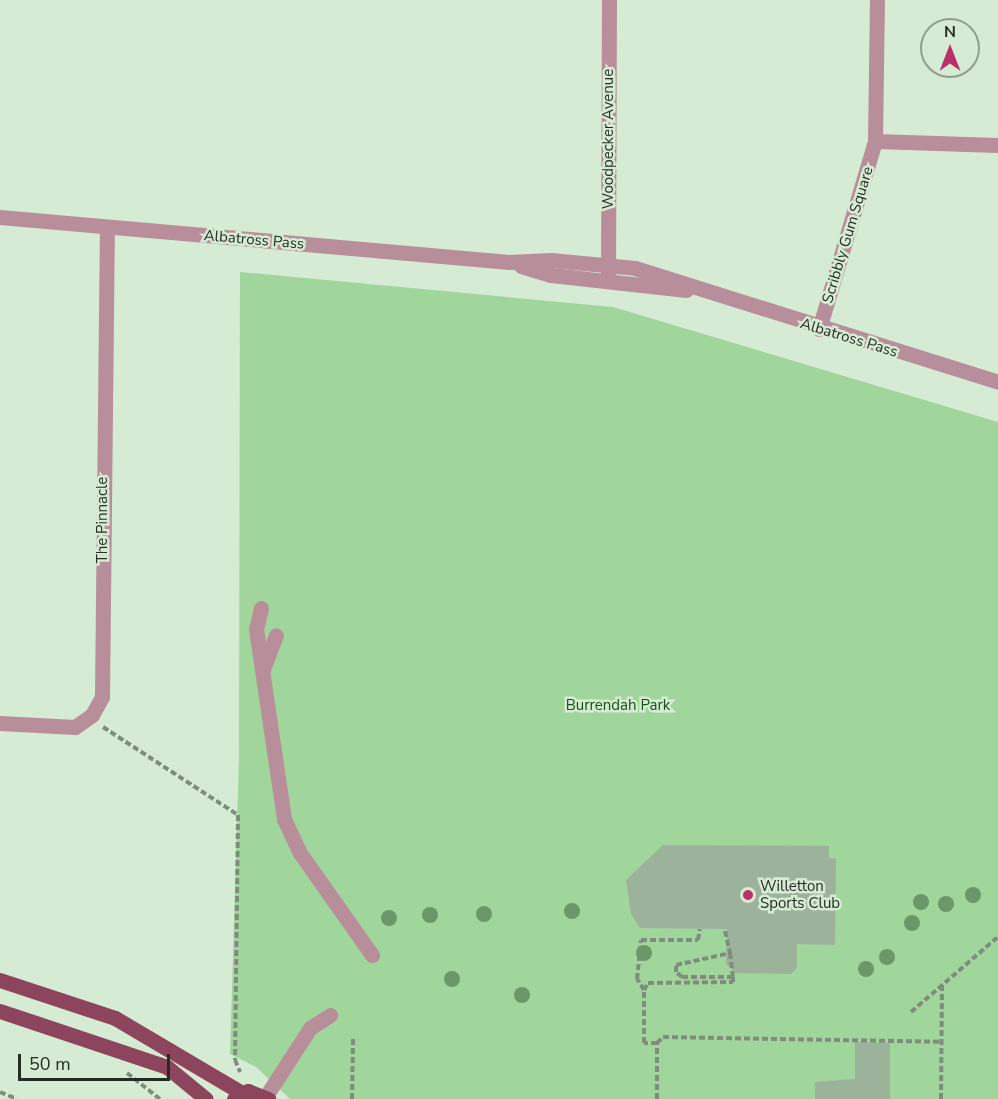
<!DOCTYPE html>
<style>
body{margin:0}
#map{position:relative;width:998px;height:1099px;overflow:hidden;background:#d6ebd3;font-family:"Nunito Sans",sans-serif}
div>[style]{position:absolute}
.green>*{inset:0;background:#a0d59b}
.building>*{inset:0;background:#9db29b}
.path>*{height:4px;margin-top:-2px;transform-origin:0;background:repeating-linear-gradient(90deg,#7e8d7c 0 6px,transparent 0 9px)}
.minor>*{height:15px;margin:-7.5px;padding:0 7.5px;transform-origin:7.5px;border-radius:7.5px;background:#b88e9a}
.major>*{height:15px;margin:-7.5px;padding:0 7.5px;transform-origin:7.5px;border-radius:7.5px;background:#8c455d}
.trees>*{width:16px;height:16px;margin:-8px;border-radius:50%;background:#6a9868}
.dots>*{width:16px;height:16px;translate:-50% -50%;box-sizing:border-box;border:3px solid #d6ebd3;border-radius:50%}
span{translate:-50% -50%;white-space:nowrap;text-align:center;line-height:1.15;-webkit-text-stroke:5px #d6ebd3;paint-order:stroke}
.street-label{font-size:15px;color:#242c23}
.park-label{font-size:15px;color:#125410}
.poi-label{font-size:15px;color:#242c23}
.left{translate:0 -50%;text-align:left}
.north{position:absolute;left:920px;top:18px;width:60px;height:60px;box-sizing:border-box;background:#d6ebd3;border:2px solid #8f9f8d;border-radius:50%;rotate:0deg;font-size:16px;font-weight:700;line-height:24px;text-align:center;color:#242c23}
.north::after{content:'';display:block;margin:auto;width:21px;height:27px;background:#ba306b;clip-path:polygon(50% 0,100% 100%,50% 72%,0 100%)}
.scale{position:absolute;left:18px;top:1054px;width:152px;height:27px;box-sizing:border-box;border:3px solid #242c23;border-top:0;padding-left:8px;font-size:18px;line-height:21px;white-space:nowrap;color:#242c23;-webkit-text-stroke:4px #d6ebd3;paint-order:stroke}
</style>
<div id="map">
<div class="green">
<div style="clip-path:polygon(240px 272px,613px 307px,998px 422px,998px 1099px,290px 1099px,256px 1067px,230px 1054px,239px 758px)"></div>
</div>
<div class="building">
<div style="clip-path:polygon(663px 845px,829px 846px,829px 858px,836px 858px,835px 945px,797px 944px,797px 968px,791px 974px,736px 973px,726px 964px,727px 929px,640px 928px,631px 914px,626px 880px)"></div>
<div style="clip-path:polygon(855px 1042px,890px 1043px,890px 1099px,815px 1099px,815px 1082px,855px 1079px)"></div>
</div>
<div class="path">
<div style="left:103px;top:727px;width:161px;rotate:33.1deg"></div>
<div style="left:238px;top:815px;width:245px;rotate:90.7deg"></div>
<div style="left:235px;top:1060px;width:13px;rotate:67deg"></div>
<div style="left:725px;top:931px;width:23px;rotate:77deg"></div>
<div style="left:644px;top:990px;width:13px;rotate:-122deg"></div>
<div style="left:637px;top:979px;width:39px;rotate:-84deg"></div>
<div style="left:641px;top:940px;width:57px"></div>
<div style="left:698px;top:940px;width:11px;rotate:-80deg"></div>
<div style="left:911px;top:1012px;width:115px;rotate:-40.8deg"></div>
<div style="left:657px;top:1043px;width:13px;rotate:180deg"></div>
<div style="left:644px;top:1043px;width:53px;rotate:-90deg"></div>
<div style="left:644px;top:990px;width:8px;rotate:-60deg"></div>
<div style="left:648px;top:983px;width:85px;rotate:-0.7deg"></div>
<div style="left:733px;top:982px;width:5px;rotate:-90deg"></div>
<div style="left:733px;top:977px;width:51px;rotate:180deg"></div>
<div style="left:682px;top:977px;width:8px;rotate:-140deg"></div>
<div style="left:676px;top:972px;width:7px;rotate:-90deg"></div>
<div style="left:676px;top:965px;width:55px;rotate:-12.5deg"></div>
<div style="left:730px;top:953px;width:24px;rotate:83deg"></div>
<div style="left:127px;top:1073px;width:42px;rotate:38.2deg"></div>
<div style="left:0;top:1092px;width:18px;rotate:22deg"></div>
<div style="left:352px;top:1099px;width:60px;rotate:-89deg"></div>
<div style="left:657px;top:1099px;width:56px;rotate:-90deg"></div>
<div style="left:657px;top:1043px;width:8px;rotate:-45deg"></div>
<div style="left:663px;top:1037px;width:279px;rotate:1deg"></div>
<div style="left:941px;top:1099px;width:113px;rotate:-89.5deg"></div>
</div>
<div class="minor">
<div style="left:875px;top:141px;width:123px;rotate:1.9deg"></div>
<div style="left:0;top:217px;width:511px;rotate:5.05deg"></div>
<div style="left:509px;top:262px;width:42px;rotate:-2.7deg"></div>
<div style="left:551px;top:260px;width:84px;rotate:5.4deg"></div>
<div style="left:635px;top:268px;width:380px;rotate:17.4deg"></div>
<div style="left:521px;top:266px;width:31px;rotate:17deg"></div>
<div style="left:551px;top:275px;width:136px;rotate:6.3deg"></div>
<div style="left:608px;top:279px;width:279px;rotate:-89.8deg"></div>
<div style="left:819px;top:329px;width:196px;rotate:-73.4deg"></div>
<div style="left:875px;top:141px;width:141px;rotate:-89.2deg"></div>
<div style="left:261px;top:608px;width:22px;rotate:103deg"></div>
<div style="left:256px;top:629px;width:192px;rotate:81.6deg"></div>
<div style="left:284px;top:819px;width:38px;rotate:65deg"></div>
<div style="left:300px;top:853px;width:125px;rotate:54.8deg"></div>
<div style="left:263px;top:669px;width:36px;rotate:-69deg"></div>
<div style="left:0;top:723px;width:75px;rotate:3.1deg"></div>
<div style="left:75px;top:727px;width:21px;rotate:-35deg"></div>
<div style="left:92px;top:715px;width:21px;rotate:-61deg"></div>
<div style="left:102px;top:697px;width:470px;rotate:-89.4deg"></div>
<div style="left:266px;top:1096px;width:81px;rotate:-57.1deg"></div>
<div style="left:310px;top:1028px;width:24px;rotate:-33deg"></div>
</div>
<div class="major">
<div style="left:0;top:980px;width:121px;rotate:18.3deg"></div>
<div style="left:115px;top:1018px;width:147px;rotate:30.6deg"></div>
<div style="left:0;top:1011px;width:176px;rotate:18.5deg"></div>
<div style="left:167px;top:1067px;width:50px;rotate:39.4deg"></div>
<div style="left:234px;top:1099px;width:16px;rotate:-30deg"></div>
<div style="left:248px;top:1091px;width:22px;rotate:22deg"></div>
</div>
<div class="trees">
<div style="left:973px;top:895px"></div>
<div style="left:921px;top:902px"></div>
<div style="left:946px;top:904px"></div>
<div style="left:572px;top:911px"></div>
<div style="left:484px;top:914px"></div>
<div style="left:430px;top:915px"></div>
<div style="left:389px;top:918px"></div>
<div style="left:912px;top:923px"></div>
<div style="left:644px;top:953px"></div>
<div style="left:887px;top:957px"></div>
<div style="left:866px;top:969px"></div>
<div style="left:452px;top:979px"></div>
<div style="left:522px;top:995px"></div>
</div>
<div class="dots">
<div style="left:748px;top:895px;background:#ba306b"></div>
</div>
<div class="street-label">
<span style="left:609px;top:139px;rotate:-90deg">Woodpecker Avenue</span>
<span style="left:848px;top:235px;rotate:-73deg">Scribbly Gum Square</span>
<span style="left:254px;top:240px;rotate:5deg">Albatross Pass</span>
<span style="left:849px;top:338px;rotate:17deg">Albatross Pass</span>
<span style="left:103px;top:520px;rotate:-90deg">The Pinnacle</span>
</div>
<div class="park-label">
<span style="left:618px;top:706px">Burrendah Park</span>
</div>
<div class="poi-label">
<span class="left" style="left:760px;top:895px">Willetton<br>Sports Club</span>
</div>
<div class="north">N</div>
<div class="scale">50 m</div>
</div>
